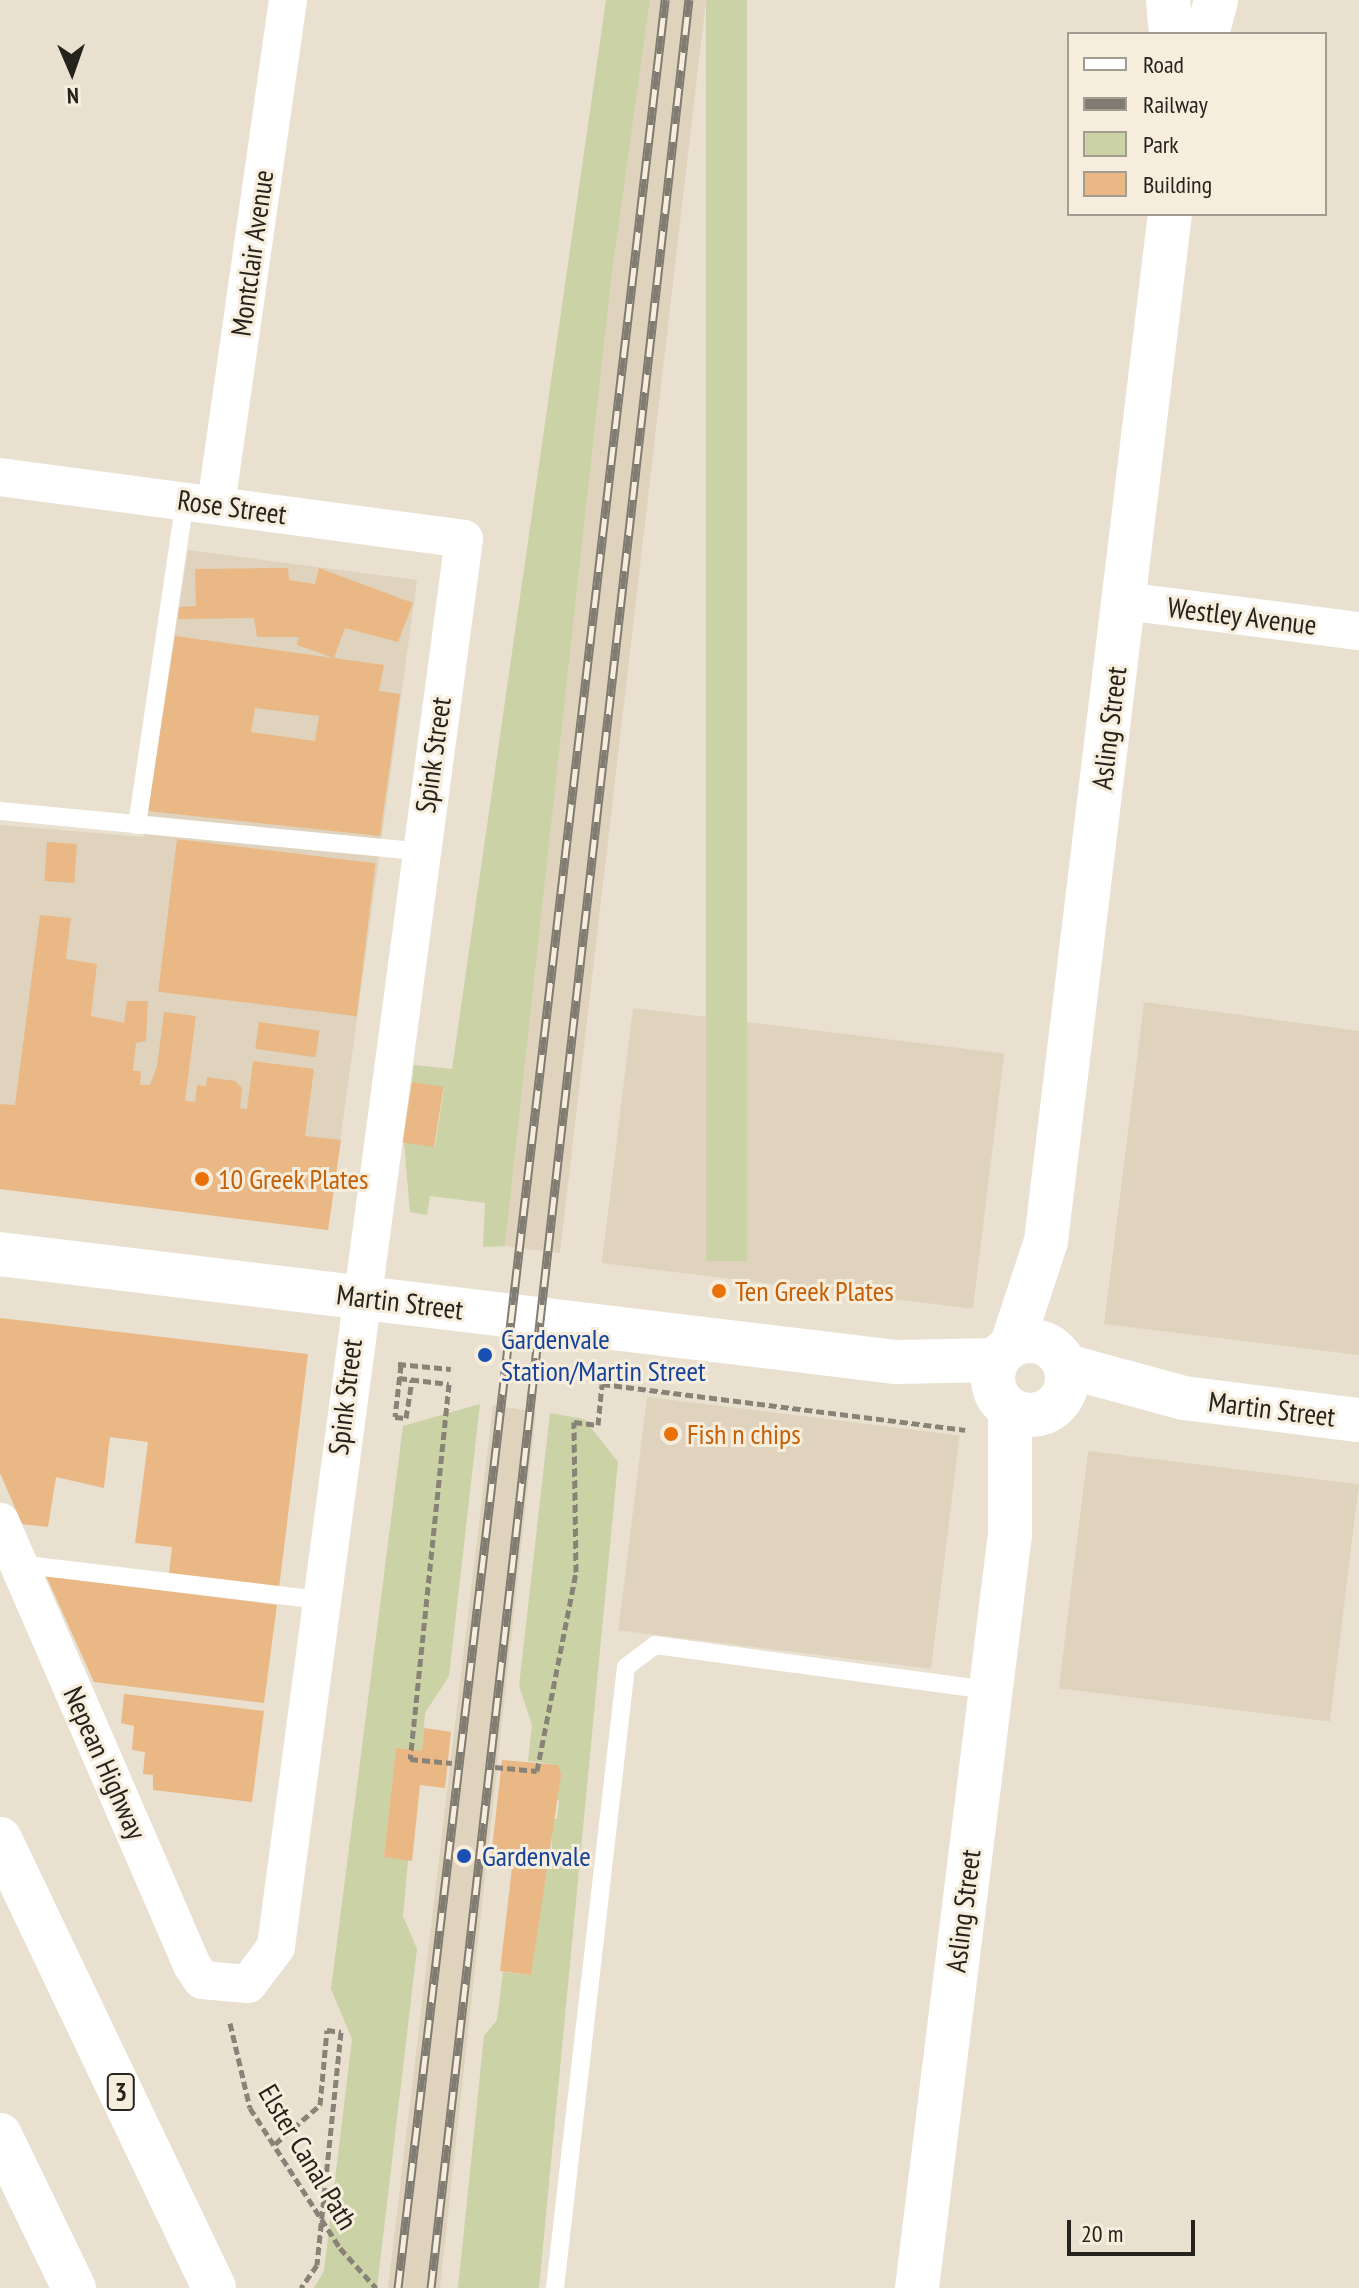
<!DOCTYPE html>
<style>
body{margin:0}
#map{position:relative;width:1359px;height:2288px;overflow:hidden;background:#e9e0d0;font-family:"PT Sans Narrow",sans-serif}
div>[style]{position:absolute}
.built>*{inset:0;background:#dfd3be;transform-origin:0 0}
.green>*{inset:0;background:#cbd2a5;transform-origin:0 0}
.building>*{inset:0;background:#e9b885;transform-origin:0 0}
.path>*{height:5px;margin-top:-2.5px;transform-origin:0;background:repeating-linear-gradient(90deg,#898377 0 8px,transparent 0 12px)}
.service>*{height:18px;margin:-9px;padding:0 9px;transform-origin:9px;border-radius:9px;background:#fff}
.minor>*{height:38px;margin:-19px;padding:0 19px;transform-origin:19px;border-radius:19px;background:#fff}
.tertiary>*{height:44px;margin:-22px;padding:0 22px;transform-origin:22px;border-radius:22px;background:#fff}
.tertiary>.ring{margin:-22px;padding:0;box-sizing:content-box;background:none;border:44px solid #fff;border-radius:50%}
.trunk>*{height:44px;margin:-22px;padding:0 22px;transform-origin:22px;border-radius:22px;background:#fff}
.rail>*{height:9px;margin-top:-4.5px;transform-origin:0;background:repeating-linear-gradient(90deg,#f6eddd 0 18px,#817c71 0 36px);box-sizing:border-box;border-block:2px solid #817c71}
.dots>*{width:22px;height:22px;translate:-50% -50%;box-sizing:border-box;border:4px solid #f6eddd;border-radius:50%}
span{translate:-50% -50%;white-space:nowrap;text-align:center;line-height:1.15;-webkit-text-stroke:6px #f6eddd;paint-order:stroke}
.shield-label span{padding:2px 6px;background:#f6eddd;border:2px solid;border-radius:6px;-webkit-text-stroke-width:0}
.shield-label{font-size:26px;color:#26231d;font-weight:700}
.street-label{font-size:28px;color:#26231d}
.food-label{font-size:28px;color:#c56008}
.left{translate:0 -50%;text-align:left}
.transit-label{font-size:28px;color:#164399}
.legend{position:absolute;left:1067px;top:32px;width:260px;height:184px;box-sizing:border-box;background:#f6eddd;border:2px solid #a39c90;margin:0;padding:10px 14px;list-style:none;font-size:24px;color:#26231d}
.legend li{display:flex;align-items:center;gap:16px;height:40px}
.legend b{width:40px;border:2px solid #a39c90}
.north{position:absolute;left:32px;top:32px;width:80px;height:80px;-webkit-text-stroke:6px #f6eddd;paint-order:stroke;rotate:178deg;font-size:22px;font-weight:700;line-height:32px;text-align:center;color:#26231d}
.north::after{content:'';display:block;margin:auto;width:28px;height:36px;background:#26231d;clip-path:polygon(50% 0,100% 100%,50% 72%,0 100%)}
.scale{position:absolute;left:1067px;top:2220px;width:128px;height:36px;box-sizing:border-box;border:4px solid #26231d;border-top:0;padding-left:10px;font-size:24px;line-height:28px;white-space:nowrap;color:#26231d;-webkit-text-stroke:6px #f6eddd;paint-order:stroke}
</style>
<div id="map">
<div class="built">
<div style="clip-path:polygon(650px 0,706px 0,560px 1253px,505px 1246px,611px 281px)"></div>
<div style="clip-path:polygon(188px 550px,417px 580px,328px 1230px,0 1189px,0 825px,144px 837px)"></div>
<div style="clip-path:polygon(1144px 1002px,1359px 1031px,1359px 1355px,1104px 1324px)"></div>
<div style="left:633px;top:1008px;width:374px;height:257px;rotate:7deg"></div>
<div style="left:647px;top:1397px;width:315px;height:235px;rotate:7deg"></div>
<div style="clip-path:polygon(493px 1405px,536px 1412px,440px 2288px,388px 2288px)"></div>
<div style="left:1088px;top:1451px;width:273px;height:239px;rotate:7deg"></div>
</div>
<div class="green">
<div style="clip-path:polygon(606px 0,650px 0,611px 281px,505px 1246px,483px 1247px,485px 1203px,430px 1196px,427px 1215px,410px 1212px,404px 1142px,435px 1147px,444px 1088px,412px 1082px,414px 1065px,452px 1069px)"></div>
<div style="left:706px;top:0;width:41px;height:1261px"></div>
<div style="clip-path:polygon(480px 1404px,449px 1676px,425px 1713px,422px 1751px,396px 1749px,384px 1857px,408px 1860px,403px 1916px,417px 1949px,377px 2288px,314px 2288px,324px 2271px,352px 2039px,331px 1989px,403px 1426px)"></div>
<div style="clip-path:polygon(550px 1413px,584px 1419px,618px 1462px,539px 2288px,458px 2288px,484px 2036px,497px 2020px,503px 1972px,531px 1975px,546px 1858px,552px 1857px,551px 1819px,557px 1819px,559px 1800px,553px 1799px,558px 1765px,528px 1761px,532px 1725px,519px 1686px)"></div>
</div>
<div class="building">
<div style="clip-path:polygon(288px 568px,289px 580px,315px 584px,319px 568px,413px 603px,398px 642px,345px 628px,334px 658px,297px 645px,299px 637px,257px 637px,254px 618px,178px 619px,179px 607px,196px 606px,195px 569px)"></div>
<div style="clip-path:polygon(evenodd,175px 636px,384px 665px,379px 691px,400px 694px,380px 836px,148px 811px,175px 636px,255px 708px,319px 716px,315px 741px,251px 732px,255px 708px)"></div>
<div style="left:177px;top:839px;width:200px;height:154px;rotate:7deg"></div>
<div style="left:47px;top:842px;width:30px;height:39px;rotate:4deg"></div>
<div style="clip-path:polygon(40px 915px,71px 918px,66px 959px,97px 964px,91px 1016px,124px 1023px,127px 1001px,148px 1001px,146px 1041px,136px 1043px,133px 1071px,141px 1071px,140px 1085px,150px 1085px,157px 1066px,164px 1012px,196px 1016px,185px 1101px,195px 1102px,197px 1085px,206px 1086px,207px 1077px,235px 1081px,242px 1088px,240px 1108px,247px 1109px,253px 1061px,314px 1069px,305px 1136px,341px 1140px,328px 1230px,0 1189px,0 1104px,15px 1105px)"></div>
<div style="left:259px;top:1022px;width:61px;height:27px;rotate:8deg"></div>
<div style="left:412px;top:1082px;width:32px;height:61px;rotate:9deg"></div>
<div style="clip-path:polygon(0 1318px,308px 1354px,279px 1588px,169px 1574px,172px 1547px,135px 1543px,148px 1442px,110px 1437px,104px 1488px,56px 1477px,48px 1527px,22px 1524px,0 1473px)"></div>
<div style="clip-path:polygon(46px 1576px,277px 1605px,264px 1703px,94px 1682px)"></div>
<div style="clip-path:polygon(124px 1694px,264px 1711px,252px 1802px,153px 1790px,153px 1775px,143px 1774px,145px 1752px,132px 1750px,134px 1726px,121px 1723px)"></div>
<div style="clip-path:polygon(424px 1728px,451px 1732px,445px 1788px,420px 1785px,412px 1861px,384px 1857px,396px 1748px,422px 1751px)"></div>
<div style="clip-path:polygon(502px 1760px,558px 1765px,561px 1775px,531px 1975px,500px 1971px,512px 1868px,490px 1866px)"></div>
</div>
<div class="path">
<div style="left:398px;top:1364px;width:53px;rotate:5.4deg"></div>
<div style="left:401px;top:1365px;width:52px;rotate:96.6deg"></div>
<div style="left:395px;top:1417px;width:11px;rotate:5deg"></div>
<div style="left:406px;top:1418px;width:39px;rotate:-81deg"></div>
<div style="left:399px;top:1378px;width:50px;rotate:6.8deg"></div>
<div style="left:449px;top:1384px;width:377px;rotate:95.9deg"></div>
<div style="left:410px;top:1759px;width:42px;rotate:5.4deg"></div>
<div style="left:495px;top:1767px;width:42px;rotate:5.4deg"></div>
<div style="left:537px;top:1771px;width:203px;rotate:-78.9deg"></div>
<div style="left:576px;top:1572px;width:150px;rotate:-90.8deg"></div>
<div style="left:574px;top:1422px;width:24px;rotate:7deg"></div>
<div style="left:598px;top:1425px;width:41px;rotate:-84.4deg"></div>
<div style="left:602px;top:1384px;width:366px;rotate:7.2deg"></div>
<div style="left:230px;top:2023px;width:87px;rotate:76.8deg"></div>
<div style="left:250px;top:2108px;width:166px;rotate:57.3deg"></div>
<div style="left:340px;top:2248px;width:54px;rotate:48deg"></div>
<div style="left:275px;top:2144px;width:60px;rotate:-40.9deg"></div>
<div style="left:320px;top:2105px;width:75px;rotate:-84.7deg"></div>
<div style="left:327px;top:2030px;width:14px;rotate:8deg"></div>
<div style="left:341px;top:2032px;width:234px;rotate:95.9deg"></div>
<div style="left:317px;top:2265px;width:28px;rotate:125deg"></div>
</div>
<div class="service">
<div style="left:0;top:811px;width:421px;rotate:5.5deg"></div>
<div style="left:137px;top:825px;width:328px;rotate:-81.6deg"></div>
<div style="left:18px;top:1564px;width:303px;rotate:6.8deg"></div>
<div style="left:555px;top:2288px;width:625px;rotate:-83.48deg"></div>
<div style="left:626px;top:1667px;width:36px;rotate:-37deg"></div>
<div style="left:655px;top:1645px;width:338px;rotate:7.7deg"></div>
</div>
<div class="minor">
<div style="left:0;top:477px;width:468px;rotate:7.6deg"></div>
<div style="left:464px;top:539px;width:1420px;rotate:97.61deg"></div>
<div style="left:276px;top:1947px;width:46px;rotate:127.1deg"></div>
<div style="left:248px;top:1984px;width:46px;rotate:-175deg"></div>
<div style="left:202px;top:1980px;width:18px;rotate:-124deg"></div>
<div style="left:192px;top:1965px;width:483px;rotate:-113.4deg"></div>
<div style="left:216px;top:505px;width:510px;rotate:-81.89deg"></div>
<div style="left:1124px;top:601px;width:237px;rotate:7.3deg"></div>
</div>
<div class="tertiary">
<div style="left:1168px;top:0;width:34px;rotate:85deg"></div>
<div style="left:1207px;top:34px;width:35px;rotate:-75deg"></div>
<div style="left:0;top:1254px;width:901px;rotate:6.88deg"></div>
<div style="left:895px;top:1362px;width:102px;rotate:-1.1deg"></div>
<div class="ring" style="left:993px;top:1341px;width:30px;height:30px"></div>
<div style="left:1012px;top:1344px;width:108px;rotate:-71.7deg"></div>
<div style="left:1046px;top:1241px;width:1034px;rotate:-83.12deg"></div>
<div style="left:1066px;top:1366px;width:122px;rotate:15.2deg"></div>
<div style="left:1184px;top:1398px;width:176px;rotate:7.2deg"></div>
<div style="left:917px;top:2288px;width:760px;rotate:-82.97deg"></div>
<div style="left:1010px;top:1534px;width:125px;rotate:-90deg"></div>
</div>
<div class="trunk">
<div style="left:0;top:1839px;width:497px;rotate:64.5deg"></div>
<div style="left:0;top:2135px;width:170px;rotate:64.2deg"></div>
</div>
<div class="rail">
<div style="left:398px;top:2288px;width:2304px;rotate:-83.34deg"></div>
<div style="left:431px;top:2288px;width:2303px;rotate:-83.57deg"></div>
</div>
<div class="dots">
<div style="left:202px;top:1179px;background:#e8710a"></div>
<div style="left:719px;top:1291px;background:#e8710a"></div>
<div style="left:485px;top:1355px;background:#1a4fb4"></div>
<div style="left:671px;top:1434px;background:#e8710a"></div>
<div style="left:464px;top:1856px;background:#1a4fb4"></div>
</div>
<div class="shield-label">
<span style="left:121px;top:2092px">3</span>
</div>
<div class="street-label">
<span style="left:252px;top:253px;rotate:-82deg">Montclair Avenue</span>
<span style="left:232px;top:507px;rotate:8deg">Rose Street</span>
<span style="left:1242px;top:616px;rotate:7deg">Westley Avenue</span>
<span style="left:1109px;top:728px;rotate:-83deg">Asling Street</span>
<span style="left:433px;top:755px;rotate:-82deg">Spink Street</span>
<span style="left:400px;top:1302px;rotate:7deg">Martin Street</span>
<span style="left:345px;top:1397px;rotate:-83deg">Spink Street</span>
<span style="left:1272px;top:1409px;rotate:7deg">Martin Street</span>
<span style="left:105px;top:1763px;rotate:66deg">Nepean Highway</span>
<span style="left:963px;top:1911px;rotate:-83deg">Asling Street</span>
<span style="left:308px;top:2157px;rotate:59deg">Elster Canal Path</span>
</div>
<div class="food-label">
<span class="left" style="left:218px;top:1179px">10 Greek Plates</span>
<span class="left" style="left:735px;top:1291px">Ten Greek Plates</span>
<span class="left" style="left:687px;top:1434px">Fish n chips</span>
</div>
<div class="transit-label">
<span class="left" style="left:501px;top:1355px">Gardenvale<br>Station/Martin Street</span>
<span class="left" style="left:482px;top:1856px">Gardenvale</span>
</div>
<ul class="legend">
<li><b style="height:10px;background:#fff"></b>Road</li>
<li><b style="height:10px;background:#817c71"></b>Railway</li>
<li><b style="height:22px;background:#cbd2a5"></b>Park</li>
<li><b style="height:22px;background:#e9b885"></b>Building</li>
</ul>
<div class="north">N</div>
<div class="scale">20 m</div>
</div>
